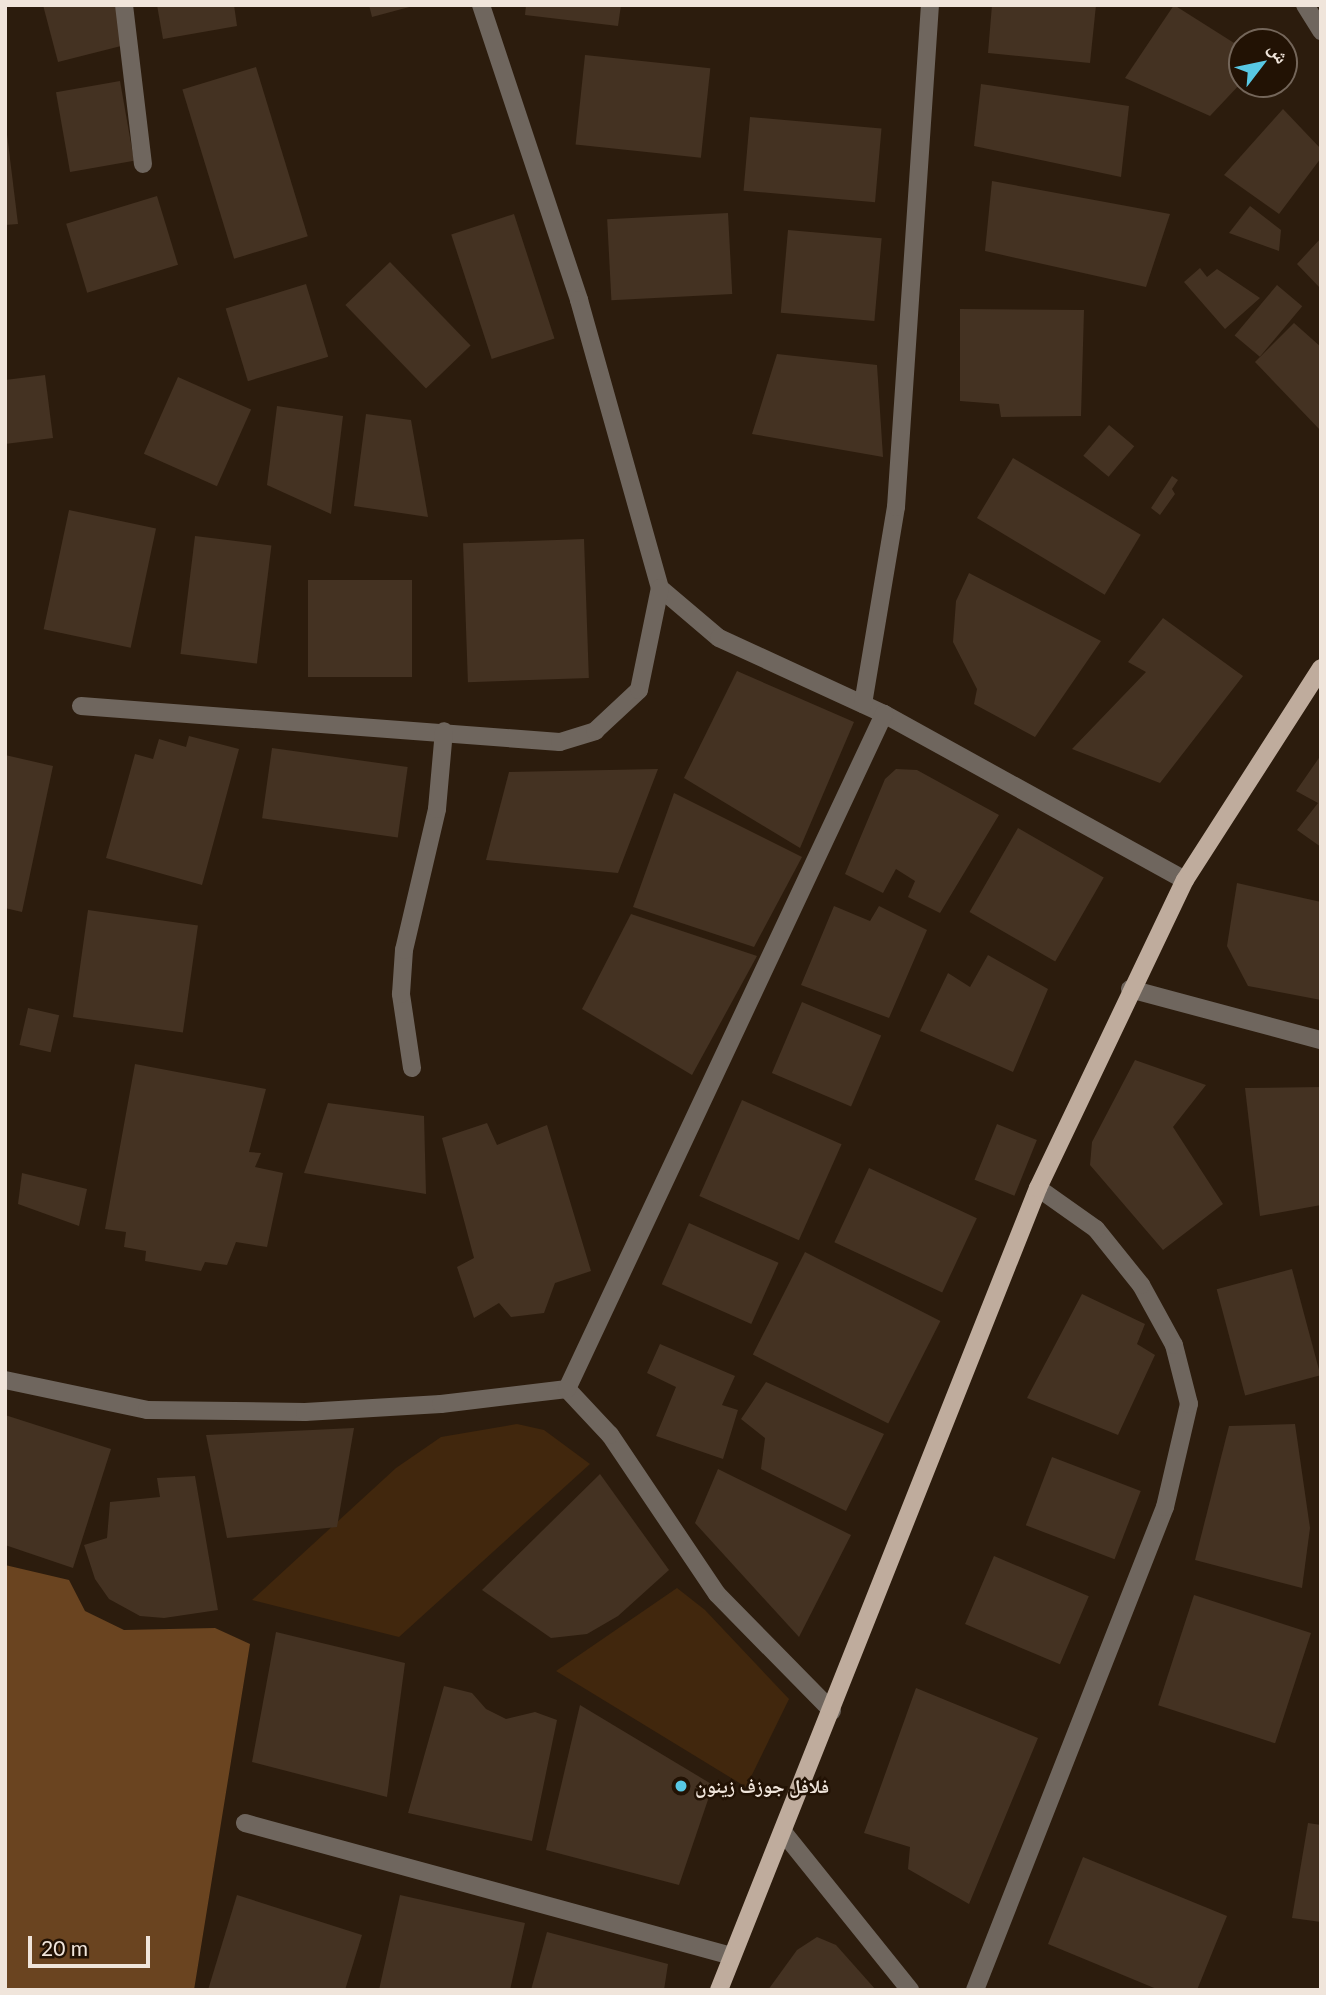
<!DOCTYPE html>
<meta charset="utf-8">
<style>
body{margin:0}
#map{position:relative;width:1326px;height:1995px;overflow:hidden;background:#2c1c0d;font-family:Lato,"Noto Naskh Arabic",sans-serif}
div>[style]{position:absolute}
.green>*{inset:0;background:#41270d}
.forest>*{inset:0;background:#6a4420}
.building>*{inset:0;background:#443222;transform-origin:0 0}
.minor>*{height:18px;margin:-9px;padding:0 9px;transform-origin:9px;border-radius:9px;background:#6f665e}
.major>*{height:18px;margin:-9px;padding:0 9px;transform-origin:9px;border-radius:9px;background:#bfac9d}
.dots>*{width:19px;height:19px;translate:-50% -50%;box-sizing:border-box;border:4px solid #221204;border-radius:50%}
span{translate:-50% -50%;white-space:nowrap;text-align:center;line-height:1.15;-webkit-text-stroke:5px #221204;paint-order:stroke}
.poi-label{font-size:19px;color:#f0e5db;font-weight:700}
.left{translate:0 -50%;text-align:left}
.frame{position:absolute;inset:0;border:7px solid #f0e5db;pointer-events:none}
.north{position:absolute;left:1228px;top:28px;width:70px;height:70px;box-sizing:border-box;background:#221204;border:2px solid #74665a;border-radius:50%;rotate:58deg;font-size:19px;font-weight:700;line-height:28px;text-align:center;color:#f0e5db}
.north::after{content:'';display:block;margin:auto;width:24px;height:32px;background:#58c8e4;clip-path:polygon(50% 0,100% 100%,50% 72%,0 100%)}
.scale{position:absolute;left:28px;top:1936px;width:122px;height:32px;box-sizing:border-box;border:4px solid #f0e5db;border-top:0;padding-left:9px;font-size:21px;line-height:24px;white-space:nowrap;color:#f0e5db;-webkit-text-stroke:5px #221204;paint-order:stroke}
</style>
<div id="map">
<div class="green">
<div style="clip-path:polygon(517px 1424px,544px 1430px,590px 1464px,399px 1637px,252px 1600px,396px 1468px,441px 1437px)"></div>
<div style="clip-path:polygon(677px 1588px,705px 1610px,789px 1699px,746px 1787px,556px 1671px)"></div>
</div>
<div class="forest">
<div style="clip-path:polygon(5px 1565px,69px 1580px,85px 1611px,124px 1630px,215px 1628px,250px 1644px,194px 1990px,5px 1990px)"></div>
</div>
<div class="building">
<div style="clip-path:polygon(43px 5px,115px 5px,125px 45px,58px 62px)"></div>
<div style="clip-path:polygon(157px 5px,234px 5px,237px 26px,163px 39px)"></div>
<div style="clip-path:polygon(369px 5px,413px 5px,413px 6px,372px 17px)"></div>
<div style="clip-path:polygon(526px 5px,621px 5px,618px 26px,525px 15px)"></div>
<div style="clip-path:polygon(992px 5px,1096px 5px,1090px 63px,988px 53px)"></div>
<div style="clip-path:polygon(1174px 5px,1242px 48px,1242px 82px,1210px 116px,1125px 78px)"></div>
<div style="left:585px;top:55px;width:126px;height:90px;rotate:6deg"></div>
<div style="left:256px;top:67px;width:177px;height:77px;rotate:73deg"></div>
<div style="left:120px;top:81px;width:81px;height:65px;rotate:80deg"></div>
<div style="clip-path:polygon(981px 84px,1129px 106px,1121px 177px,974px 146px)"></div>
<div style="clip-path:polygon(1283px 109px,1321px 149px,1321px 158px,1279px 214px,1224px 175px)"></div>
<div style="left:750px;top:117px;width:132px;height:74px;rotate:5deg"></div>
<div style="clip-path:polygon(5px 118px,18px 224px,5px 225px)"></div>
<div style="clip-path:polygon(992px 181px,1170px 214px,1146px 287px,985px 251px)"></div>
<div style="left:157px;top:196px;width:72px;height:95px;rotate:73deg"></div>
<div style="clip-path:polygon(1250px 206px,1281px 230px,1279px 251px,1229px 233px)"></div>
<div style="left:728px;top:213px;width:81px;height:121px;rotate:87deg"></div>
<div style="left:514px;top:214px;width:131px;height:66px;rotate:72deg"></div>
<div style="left:788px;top:230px;width:94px;height:83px;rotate:5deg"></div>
<div style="clip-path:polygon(1321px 238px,1321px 289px,1297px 264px)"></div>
<div style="left:390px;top:262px;width:116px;height:62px;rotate:46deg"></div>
<div style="clip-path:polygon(1200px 268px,1207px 277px,1217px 269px,1260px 298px,1225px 329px,1184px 282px)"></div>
<div style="left:306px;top:284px;width:76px;height:84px;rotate:73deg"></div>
<div style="left:1277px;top:285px;width:33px;height:66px;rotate:40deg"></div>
<div style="clip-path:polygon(960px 309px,1084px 310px,1081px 416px,1001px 417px,999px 404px,960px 401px)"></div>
<div style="clip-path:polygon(1294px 323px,1321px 347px,1321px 431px,1255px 362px)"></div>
<div style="clip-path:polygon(777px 354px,877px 365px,883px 457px,752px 434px)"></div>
<div style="clip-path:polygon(45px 375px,53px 438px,5px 444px,5px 380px)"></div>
<div style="left:178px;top:377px;width:80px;height:84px;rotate:24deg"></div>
<div style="clip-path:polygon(277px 406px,343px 416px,331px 514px,267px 485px)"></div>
<div style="clip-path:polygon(366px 414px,411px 420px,428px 517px,354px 506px)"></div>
<div style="left:1109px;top:425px;width:33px;height:40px;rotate:40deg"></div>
<div style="left:1013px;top:458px;width:149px;height:70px;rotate:31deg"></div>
<div style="clip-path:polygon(1172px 476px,1178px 480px,1172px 489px,1175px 494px,1160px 515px,1151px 508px)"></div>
<div style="left:69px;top:510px;width:89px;height:122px;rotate:12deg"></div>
<div style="left:195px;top:536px;width:77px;height:119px;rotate:7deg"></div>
<div style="left:584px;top:539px;width:139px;height:121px;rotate:88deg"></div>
<div style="clip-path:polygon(969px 573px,1101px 641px,1035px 737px,974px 704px,977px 689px,953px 642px,956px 601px)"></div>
<div style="left:308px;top:580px;width:104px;height:97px"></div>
<div style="clip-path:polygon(1163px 618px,1243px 676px,1160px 783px,1072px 749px,1146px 672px,1128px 662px)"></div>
<div style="clip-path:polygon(737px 671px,854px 722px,800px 848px,684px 778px)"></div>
<div style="clip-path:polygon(189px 736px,239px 749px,202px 885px,106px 858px,135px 754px,153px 759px,159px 739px,186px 747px)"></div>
<div style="left:272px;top:748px;width:137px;height:71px;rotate:8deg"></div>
<div style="clip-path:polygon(5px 755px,53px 766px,22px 912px,5px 908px)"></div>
<div style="clip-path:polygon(1321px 755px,1321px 847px,1297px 830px,1318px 803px,1296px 791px)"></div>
<div style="clip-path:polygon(658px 769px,618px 873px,486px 860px,509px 772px)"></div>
<div style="clip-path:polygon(896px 769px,917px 770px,999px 815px,940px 913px,908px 897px,915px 881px,896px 869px,883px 893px,845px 874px,885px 779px)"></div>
<div style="clip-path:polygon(674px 793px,802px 857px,754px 947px,633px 907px)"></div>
<div style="left:1018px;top:828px;width:99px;height:97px;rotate:30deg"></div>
<div style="clip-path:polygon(1237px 883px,1321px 902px,1321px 1000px,1248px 986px,1227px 946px)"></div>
<div style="clip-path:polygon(834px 906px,870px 921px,879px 906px,927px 930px,889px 1018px,801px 985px)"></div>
<div style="left:88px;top:910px;width:111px;height:108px;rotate:8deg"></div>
<div style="clip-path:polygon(631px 914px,757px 956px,692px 1075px,582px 1009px)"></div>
<div style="clip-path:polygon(988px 955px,1048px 989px,1013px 1072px,920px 1031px,948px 973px,970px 987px)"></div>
<div style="left:802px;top:1002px;width:86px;height:77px;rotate:23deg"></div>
<div style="left:28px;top:1008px;width:32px;height:38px;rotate:13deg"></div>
<div style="clip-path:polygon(1135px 1060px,1206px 1085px,1173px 1127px,1223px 1204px,1163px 1250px,1090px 1165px,1092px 1142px)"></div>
<div style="clip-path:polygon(135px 1064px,266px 1089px,249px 1152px,261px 1153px,255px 1167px,283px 1173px,267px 1247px,236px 1242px,227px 1265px,205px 1262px,201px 1271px,145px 1261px,146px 1251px,124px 1247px,126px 1232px,105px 1229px)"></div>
<div style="clip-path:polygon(1321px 1087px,1321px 1205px,1260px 1216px,1245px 1088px)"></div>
<div style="left:742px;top:1100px;width:109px;height:105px;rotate:24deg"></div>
<div style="clip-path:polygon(328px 1103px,424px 1116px,426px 1194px,304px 1173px)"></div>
<div style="clip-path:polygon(487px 1123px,497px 1145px,547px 1125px,591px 1271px,555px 1283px,544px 1313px,511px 1317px,499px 1303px,474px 1318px,457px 1267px,474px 1258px,442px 1138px)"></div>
<div style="left:997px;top:1124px;width:43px;height:60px;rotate:22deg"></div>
<div style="left:869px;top:1168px;width:119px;height:82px;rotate:25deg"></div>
<div style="clip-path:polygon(22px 1173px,87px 1189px,79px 1226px,18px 1204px)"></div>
<div style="left:689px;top:1223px;width:98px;height:67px;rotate:24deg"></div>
<div style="left:805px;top:1252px;width:152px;height:115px;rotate:27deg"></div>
<div style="left:1292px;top:1269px;width:110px;height:78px;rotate:75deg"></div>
<div style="clip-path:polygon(1082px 1294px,1145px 1324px,1137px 1344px,1155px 1355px,1118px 1435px,1027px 1398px)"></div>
<div style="clip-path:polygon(660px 1344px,735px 1376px,722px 1405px,738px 1410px,723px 1459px,656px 1436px,676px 1387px,647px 1373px)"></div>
<div style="clip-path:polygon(766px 1382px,884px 1434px,846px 1511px,761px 1469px,765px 1438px,741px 1419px)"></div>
<div style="clip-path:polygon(5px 1415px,111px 1449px,73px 1568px,5px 1545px)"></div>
<div style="clip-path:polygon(1295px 1424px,1310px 1528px,1302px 1588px,1195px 1560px,1229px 1426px)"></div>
<div style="clip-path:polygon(354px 1428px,337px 1527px,227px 1538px,206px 1435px)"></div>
<div style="left:1052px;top:1457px;width:95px;height:73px;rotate:21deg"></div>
<div style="clip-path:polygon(718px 1469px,851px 1535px,799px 1637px,695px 1523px)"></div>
<div style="clip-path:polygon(600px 1474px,669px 1570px,618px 1616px,587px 1634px,551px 1638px,482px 1590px)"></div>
<div style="clip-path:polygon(195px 1476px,218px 1610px,164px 1618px,140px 1616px,109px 1599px,95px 1579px,84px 1545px,107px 1538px,110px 1502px,160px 1497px,157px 1478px)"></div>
<div style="left:994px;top:1556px;width:103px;height:74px;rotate:23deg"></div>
<div style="left:1194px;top:1595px;width:123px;height:116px;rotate:18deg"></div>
<div style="clip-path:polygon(276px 1632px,405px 1663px,387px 1797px,252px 1762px)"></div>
<div style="clip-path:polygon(444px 1686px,472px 1693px,486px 1709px,506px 1719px,535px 1712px,557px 1720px,532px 1841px,408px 1813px)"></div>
<div style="clip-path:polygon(916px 1688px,1038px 1738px,969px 1904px,908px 1869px,910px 1847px,864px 1833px)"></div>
<div style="clip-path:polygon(580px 1705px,713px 1785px,679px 1885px,546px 1850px)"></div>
<div style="clip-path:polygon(1308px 1823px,1321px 1825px,1321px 1922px,1292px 1918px)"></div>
<div style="clip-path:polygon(1083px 1857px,1227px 1916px,1197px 1990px,1159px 1990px,1048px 1944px)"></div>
<div style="clip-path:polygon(237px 1895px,362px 1935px,345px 1990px,208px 1990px)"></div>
<div style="clip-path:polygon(400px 1895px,525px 1923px,510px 1990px,379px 1990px)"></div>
<div style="clip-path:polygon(547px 1932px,668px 1964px,664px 1990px,531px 1990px)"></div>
<div style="clip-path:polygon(817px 1937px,836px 1945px,876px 1990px,768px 1990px,797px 1950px)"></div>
</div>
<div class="minor">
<div style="left:124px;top:5px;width:160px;rotate:83.2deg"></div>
<div style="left:481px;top:5px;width:311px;rotate:71.6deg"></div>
<div style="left:579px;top:300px;width:299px;rotate:74.3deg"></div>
<div style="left:660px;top:588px;width:77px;rotate:40.3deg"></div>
<div style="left:719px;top:638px;width:182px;rotate:24.7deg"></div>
<div style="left:884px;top:714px;width:344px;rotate:28.9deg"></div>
<div style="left:1305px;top:5px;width:31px;rotate:58deg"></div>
<div style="left:863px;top:704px;width:200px;rotate:-80.5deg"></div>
<div style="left:896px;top:507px;width:503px;rotate:-86.13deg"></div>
<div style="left:81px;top:706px;width:480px;rotate:4.3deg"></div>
<div style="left:560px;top:742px;width:37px;rotate:-17deg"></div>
<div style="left:595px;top:731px;width:60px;rotate:-43deg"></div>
<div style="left:639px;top:690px;width:104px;rotate:-78.4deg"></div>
<div style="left:1130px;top:989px;width:198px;rotate:15deg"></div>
<div style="left:412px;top:1068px;width:75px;rotate:-98.5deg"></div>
<div style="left:401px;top:994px;width:44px;rotate:-86.1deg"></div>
<div style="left:404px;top:950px;width:145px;rotate:-76.8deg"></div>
<div style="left:437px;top:809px;width:78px;rotate:-84.9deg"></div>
<div style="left:5px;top:1380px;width:145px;rotate:11.9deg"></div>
<div style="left:147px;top:1410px;width:158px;rotate:0.7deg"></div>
<div style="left:305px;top:1412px;width:136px;rotate:-3.4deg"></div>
<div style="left:441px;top:1404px;width:127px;rotate:-6.8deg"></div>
<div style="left:832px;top:1711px;width:164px;rotate:-134.5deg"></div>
<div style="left:717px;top:1594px;width:192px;rotate:-123.9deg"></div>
<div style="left:610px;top:1435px;width:63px;rotate:-133.1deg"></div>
<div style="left:567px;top:1389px;width:746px;rotate:-64.84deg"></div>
<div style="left:245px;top:1823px;width:505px;rotate:15.28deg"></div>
<div style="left:783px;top:1832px;width:203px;rotate:51.2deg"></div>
<div style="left:975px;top:1990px;width:519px;rotate:-68.53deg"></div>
<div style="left:1165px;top:1507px;width:106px;rotate:-76.9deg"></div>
<div style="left:1189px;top:1404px;width:61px;rotate:-104.3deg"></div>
<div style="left:1174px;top:1345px;width:68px;rotate:-118.8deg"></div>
<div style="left:1141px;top:1285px;width:72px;rotate:-128.8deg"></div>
<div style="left:1096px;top:1229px;width:71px;rotate:-144.7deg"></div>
</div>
<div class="major">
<div style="left:719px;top:1990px;width:863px;rotate:-68.31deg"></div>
<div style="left:1038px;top:1188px;width:341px;rotate:-64.5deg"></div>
<div style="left:1185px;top:880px;width:252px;rotate:-57.3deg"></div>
</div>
<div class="dots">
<div style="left:681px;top:1786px;background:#58c8e4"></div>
</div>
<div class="poi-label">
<span class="left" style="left:695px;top:1786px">فلافل جوزف زينون</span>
</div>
<div class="frame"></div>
<div class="north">ش</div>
<div class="scale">20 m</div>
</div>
